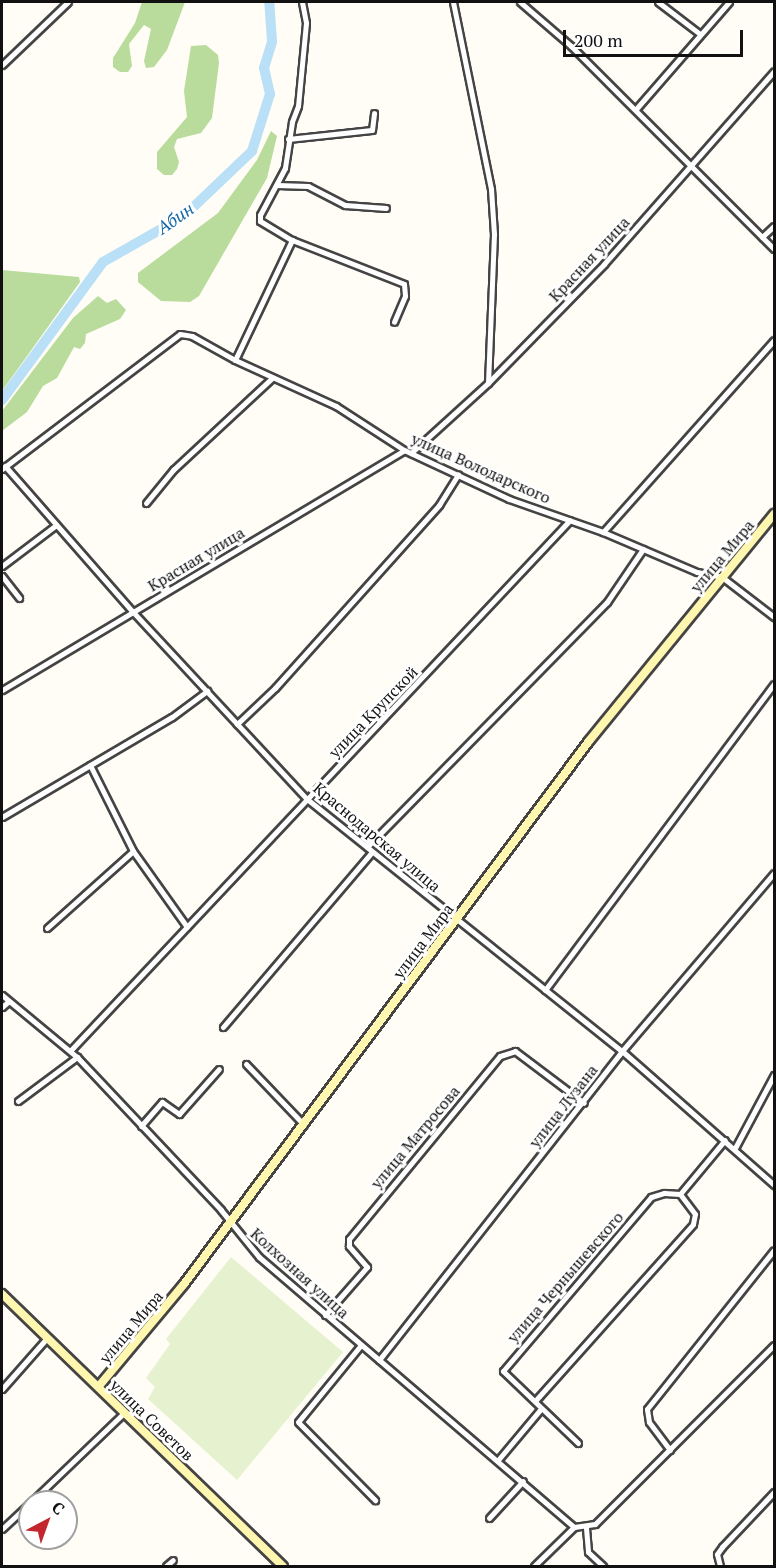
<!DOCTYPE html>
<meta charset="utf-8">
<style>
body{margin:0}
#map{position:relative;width:776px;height:1568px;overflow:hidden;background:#fffdf5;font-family:"PT Serif",serif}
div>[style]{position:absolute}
.forest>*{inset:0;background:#b9dc9c}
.pitch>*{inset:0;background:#e6f2cf}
.river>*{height:10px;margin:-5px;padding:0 5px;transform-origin:5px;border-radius:5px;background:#b9e0f7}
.roads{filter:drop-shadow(2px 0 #444) drop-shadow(-2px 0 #444) drop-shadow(0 2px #444) drop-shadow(0 -2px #444)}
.street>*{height:5px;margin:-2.5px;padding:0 2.5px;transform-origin:2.5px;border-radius:2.5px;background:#fff}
.secondary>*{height:8px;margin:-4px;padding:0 4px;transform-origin:4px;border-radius:4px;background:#fff6b0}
span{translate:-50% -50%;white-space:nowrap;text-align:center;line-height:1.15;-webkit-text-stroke:6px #fff;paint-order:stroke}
.street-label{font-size:16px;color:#111}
.water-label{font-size:18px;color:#1768a6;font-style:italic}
.frame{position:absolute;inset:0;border:3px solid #111;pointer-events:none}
.north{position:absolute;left:18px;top:1490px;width:60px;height:60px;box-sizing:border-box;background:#fff;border:2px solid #a0a0a0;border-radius:50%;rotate:41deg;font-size:16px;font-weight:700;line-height:24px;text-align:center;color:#111}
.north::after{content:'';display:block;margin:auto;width:21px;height:27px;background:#c4262e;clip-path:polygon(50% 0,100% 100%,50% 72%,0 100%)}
.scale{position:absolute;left:563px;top:30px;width:180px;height:27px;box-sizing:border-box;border:3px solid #111;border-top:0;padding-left:8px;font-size:18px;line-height:21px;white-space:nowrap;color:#111;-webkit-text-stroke:4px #fff;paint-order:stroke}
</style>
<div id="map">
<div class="forest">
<div style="clip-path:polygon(142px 2px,185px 2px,167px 50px,154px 67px,146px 68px,144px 61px,151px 29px,144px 25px,129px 44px,132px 66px,128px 72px,120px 72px,113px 67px,113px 58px,135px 23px)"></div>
<div style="clip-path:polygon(206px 45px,218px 55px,219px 63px,212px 118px,201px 133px,177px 139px,174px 147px,179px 162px,177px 169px,172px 175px,164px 175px,157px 169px,157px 152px,187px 117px,184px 91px,191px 46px)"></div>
<div style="clip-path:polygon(271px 131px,277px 136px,267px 178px,199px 296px,190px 302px,161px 301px,138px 282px,138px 273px,218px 213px,257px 160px)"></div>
<div style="clip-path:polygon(2px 270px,79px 277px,80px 282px,2px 391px)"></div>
<div style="clip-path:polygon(98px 296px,107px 303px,116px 299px,126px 310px,120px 319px,86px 334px,85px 343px,80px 349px,74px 347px,57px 378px,43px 386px,27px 412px,2px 431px,2px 411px,73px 318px)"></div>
</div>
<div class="pitch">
<div style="clip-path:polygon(231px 1257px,343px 1352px,237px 1480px,148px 1399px,155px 1387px,146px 1378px,170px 1344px,166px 1339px)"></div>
</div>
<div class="river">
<div style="left:2px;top:400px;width:171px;rotate:-53.8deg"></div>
<div style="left:103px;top:262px;width:93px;rotate:-29.6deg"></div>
<div style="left:184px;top:216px;width:94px;rotate:-43.7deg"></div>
<div style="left:252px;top:151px;width:60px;rotate:-72.5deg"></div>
<div style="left:270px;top:94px;width:27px;rotate:-103deg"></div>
<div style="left:264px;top:68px;width:28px;rotate:-73deg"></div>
<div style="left:272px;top:41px;width:39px;rotate:-94deg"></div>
</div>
<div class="roads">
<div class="street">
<div style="left:302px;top:2px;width:21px;rotate:79deg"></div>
<div style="left:306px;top:23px;width:83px;rotate:95.5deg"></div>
<div style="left:298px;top:106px;width:17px;rotate:111deg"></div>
<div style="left:292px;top:122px;width:47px;rotate:98.7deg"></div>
<div style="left:285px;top:168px;width:53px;rotate:118deg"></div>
<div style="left:260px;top:215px;width:6px;rotate:90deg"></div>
<div style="left:260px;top:221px;width:37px;rotate:31deg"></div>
<div style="left:292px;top:240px;width:120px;rotate:21.4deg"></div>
<div style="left:404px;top:284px;width:12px;rotate:85deg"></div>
<div style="left:405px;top:296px;width:28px;rotate:113deg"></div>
<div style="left:453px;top:2px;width:191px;rotate:78.5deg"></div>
<div style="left:491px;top:189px;width:45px;rotate:86.2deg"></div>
<div style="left:494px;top:234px;width:149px;rotate:92.3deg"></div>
<div style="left:520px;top:2px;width:67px;rotate:40.8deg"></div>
<div style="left:571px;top:46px;width:287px;rotate:45deg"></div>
<div style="left:658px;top:2px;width:53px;rotate:37.3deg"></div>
<div style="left:2px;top:65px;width:91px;rotate:-43.7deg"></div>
<div style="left:636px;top:109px;width:142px;rotate:-49deg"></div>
<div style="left:288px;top:139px;width:84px;rotate:-6.1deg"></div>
<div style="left:372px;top:130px;width:17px;rotate:-83deg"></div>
<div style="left:277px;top:185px;width:31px;rotate:2deg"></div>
<div style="left:308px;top:186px;width:42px;rotate:27.2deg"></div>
<div style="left:345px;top:205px;width:41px;rotate:4.2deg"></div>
<div style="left:762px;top:237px;width:16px;rotate:-43deg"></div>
<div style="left:235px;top:360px;width:133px;rotate:-64.6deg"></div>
<div style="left:411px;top:453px;width:104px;rotate:-42.3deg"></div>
<div style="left:488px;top:383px;width:166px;rotate:-45.7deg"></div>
<div style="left:604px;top:264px;width:257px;rotate:-48.6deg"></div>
<div style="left:5px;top:466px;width:194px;rotate:48.8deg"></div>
<div style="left:133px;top:612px;width:255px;rotate:47.1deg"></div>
<div style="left:307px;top:799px;width:403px;rotate:38.7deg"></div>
<div style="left:622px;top:1051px;width:203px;rotate:41.4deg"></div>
<div style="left:2px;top:469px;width:223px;rotate:-37.2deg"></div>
<div style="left:180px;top:334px;width:12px;rotate:9deg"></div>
<div style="left:192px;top:336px;width:49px;rotate:29.2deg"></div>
<div style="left:235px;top:360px;width:111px;rotate:24.5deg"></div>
<div style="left:336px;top:406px;width:81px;rotate:32.9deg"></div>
<div style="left:404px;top:450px;width:116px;rotate:25deg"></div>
<div style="left:509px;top:499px;width:100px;rotate:19.3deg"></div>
<div style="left:603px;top:532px;width:102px;rotate:23.1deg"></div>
<div style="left:697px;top:572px;width:25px;rotate:11deg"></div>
<div style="left:722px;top:577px;width:66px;rotate:37.6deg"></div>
<div style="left:146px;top:503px;width:43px;rotate:-50.7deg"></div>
<div style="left:173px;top:470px;width:135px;rotate:-42.9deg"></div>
<div style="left:603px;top:532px;width:257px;rotate:-48.3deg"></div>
<div style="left:2px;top:566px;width:68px;rotate:-37.2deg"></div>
<div style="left:2px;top:576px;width:28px;rotate:52deg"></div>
<div style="left:2px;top:690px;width:468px;rotate:-30.8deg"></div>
<div style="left:237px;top:724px;width:52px;rotate:-43.5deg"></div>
<div style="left:275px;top:688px;width:246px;rotate:-48.1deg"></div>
<div style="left:439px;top:505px;width:36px;rotate:-58deg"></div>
<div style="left:90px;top:765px;width:96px;rotate:63.4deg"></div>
<div style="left:133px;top:851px;width:93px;rotate:54.6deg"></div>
<div style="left:2px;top:817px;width:197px;rotate:-30.5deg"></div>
<div style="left:172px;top:717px;width:44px;rotate:-36.6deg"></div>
<div style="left:367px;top:847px;width:343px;rotate:-45.6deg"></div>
<div style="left:607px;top:602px;width:64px;rotate:-55.8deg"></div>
<div style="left:47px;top:928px;width:115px;rotate:-41.8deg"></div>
<div style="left:545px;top:990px;width:382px;rotate:-53.2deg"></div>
<div style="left:2px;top:995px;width:97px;rotate:39.6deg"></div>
<div style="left:77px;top:1057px;width:210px;rotate:46.7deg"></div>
<div style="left:221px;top:1210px;width:60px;rotate:51deg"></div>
<div style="left:259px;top:1257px;width:415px;rotate:40.6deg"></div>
<div style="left:2px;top:1007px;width:9px;rotate:-41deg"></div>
<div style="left:223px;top:1027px;width:230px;rotate:-49.6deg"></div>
<div style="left:70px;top:1051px;width:729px;rotate:-46.72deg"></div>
<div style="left:246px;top:1064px;width:84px;rotate:46.4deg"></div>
<div style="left:18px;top:1101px;width:74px;rotate:-36.7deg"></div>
<div style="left:141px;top:1126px;width:32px;rotate:-49deg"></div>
<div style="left:162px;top:1102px;width:21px;rotate:35deg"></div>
<div style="left:179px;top:1114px;width:60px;rotate:-48.4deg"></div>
<div style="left:735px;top:1148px;width:83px;rotate:-61.9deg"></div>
<div style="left:680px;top:1194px;width:70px;rotate:-50.2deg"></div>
<div style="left:325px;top:1315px;width:64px;rotate:-48.8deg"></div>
<div style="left:367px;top:1267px;width:28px;rotate:-131deg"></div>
<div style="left:349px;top:1246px;width:7px;rotate:-90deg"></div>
<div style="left:349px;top:1239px;width:237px;rotate:-50.5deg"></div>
<div style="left:500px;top:1056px;width:16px;rotate:-18deg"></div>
<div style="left:515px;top:1051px;width:86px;rotate:37deg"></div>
<div style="left:361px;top:1345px;width:99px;rotate:129.3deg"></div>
<div style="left:298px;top:1422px;width:110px;rotate:45.4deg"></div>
<div style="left:379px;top:1360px;width:393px;rotate:-51.8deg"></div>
<div style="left:622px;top:1051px;width:234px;rotate:-49.5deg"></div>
<div style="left:2px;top:1389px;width:68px;rotate:-48.6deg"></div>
<div style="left:535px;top:1401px;width:237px;rotate:-48.2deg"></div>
<div style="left:693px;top:1224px;width:10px;rotate:-79deg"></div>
<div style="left:695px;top:1214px;width:25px;rotate:-127deg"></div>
<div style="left:578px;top:1443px;width:104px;rotate:-136.2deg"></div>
<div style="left:503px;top:1371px;width:228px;rotate:-49.6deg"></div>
<div style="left:651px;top:1197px;width:14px;rotate:-17deg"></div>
<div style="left:664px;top:1193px;width:16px;rotate:4deg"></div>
<div style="left:670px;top:1450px;width:35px;rotate:-127deg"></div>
<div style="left:649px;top:1422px;width:13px;rotate:-99deg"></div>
<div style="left:647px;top:1409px;width:203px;rotate:-51.4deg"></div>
<div style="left:498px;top:1460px;width:65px;rotate:-50deg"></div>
<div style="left:31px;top:1502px;width:130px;rotate:-43.8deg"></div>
<div style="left:489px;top:1518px;width:50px;rotate:-47.4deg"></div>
<div style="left:586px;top:1528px;width:24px;rotate:85deg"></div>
<div style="left:588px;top:1552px;width:21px;rotate:43deg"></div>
<div style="left:2px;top:1529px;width:38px;rotate:-43deg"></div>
<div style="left:166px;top:1566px;width:9px;rotate:-41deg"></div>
<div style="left:534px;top:1566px;width:56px;rotate:-44.3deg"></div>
<div style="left:574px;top:1527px;width:21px;rotate:-8deg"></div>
<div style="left:595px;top:1524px;width:253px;rotate:-45deg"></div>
<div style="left:720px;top:1566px;width:12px;rotate:-104deg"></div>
<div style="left:717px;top:1554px;width:9px;rotate:-54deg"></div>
<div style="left:722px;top:1547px;width:76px;rotate:-46.6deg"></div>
</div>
<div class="secondary">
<div style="left:2px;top:1294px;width:391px;rotate:44.1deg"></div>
<div style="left:99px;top:1386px;width:133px;rotate:-50.2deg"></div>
<div style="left:184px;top:1284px;width:677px;rotate:-53.28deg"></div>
<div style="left:589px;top:741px;width:293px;rotate:-50.8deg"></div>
</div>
</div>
<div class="street-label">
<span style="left:589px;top:259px;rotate:-47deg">Красная улица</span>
<span style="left:481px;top:468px;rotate:24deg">улица Володарского</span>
<span style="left:722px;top:556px;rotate:-50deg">улица Мира</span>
<span style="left:196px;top:559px;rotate:-31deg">Красная улица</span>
<span style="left:373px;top:712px;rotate:-46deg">улица Крупской</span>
<span style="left:377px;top:837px;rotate:40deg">Краснодарская улица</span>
<span style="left:423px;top:941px;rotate:-53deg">улица Мира</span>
<span style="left:563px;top:1106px;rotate:-52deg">улица Лузана</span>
<span style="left:415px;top:1137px;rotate:-50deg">улица Матросова</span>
<span style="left:300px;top:1273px;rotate:42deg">Колхозная улица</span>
<span style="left:565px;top:1277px;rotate:-49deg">улица Чернышевского</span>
<span style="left:131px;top:1327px;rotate:-50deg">улица Мира</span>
<span style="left:152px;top:1420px;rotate:44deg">улица Советов</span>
</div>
<div class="water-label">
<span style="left:175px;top:218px;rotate:-35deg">Абин</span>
</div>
<div class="frame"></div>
<div class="north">С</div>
<div class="scale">200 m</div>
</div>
